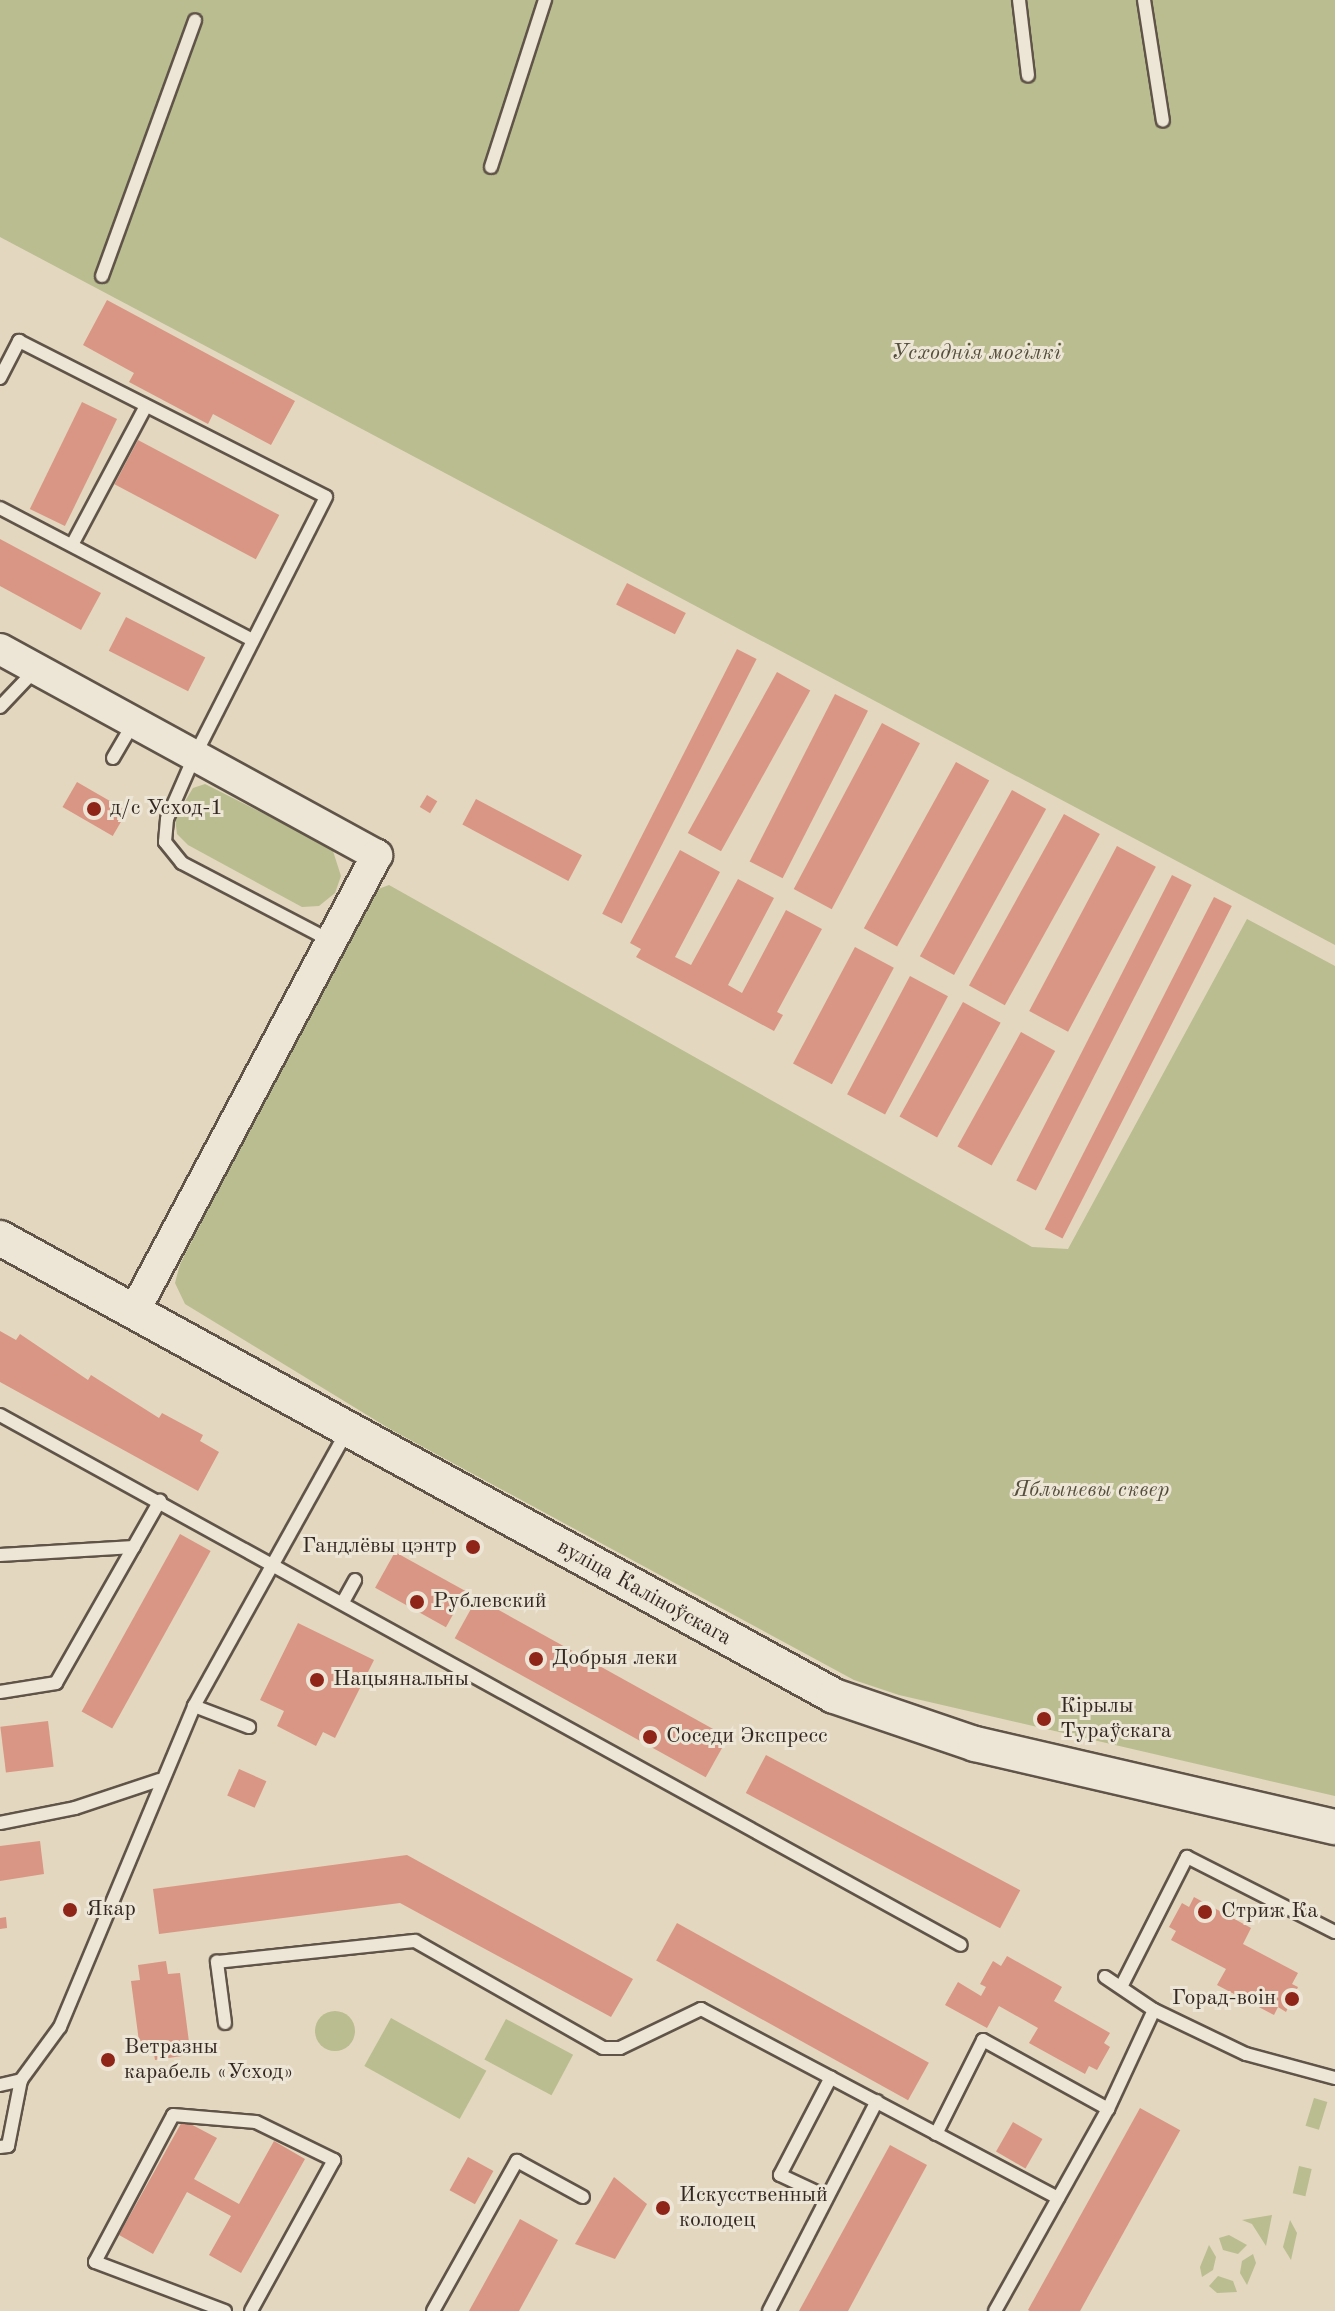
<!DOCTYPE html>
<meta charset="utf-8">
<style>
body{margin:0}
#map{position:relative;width:1335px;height:2311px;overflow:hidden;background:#e3d7bf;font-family:"Old Standard TT",serif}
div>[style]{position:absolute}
.green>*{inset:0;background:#b9bd8f;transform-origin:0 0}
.round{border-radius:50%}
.building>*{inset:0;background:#d99684;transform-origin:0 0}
.roads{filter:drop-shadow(2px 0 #605449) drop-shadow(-2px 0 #605449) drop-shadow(0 2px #605449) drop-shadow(0 -2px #605449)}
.service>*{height:12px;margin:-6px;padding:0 6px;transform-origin:6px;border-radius:6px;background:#ede5d5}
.tertiary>*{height:30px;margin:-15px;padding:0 15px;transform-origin:15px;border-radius:15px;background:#ede5d5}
.secondary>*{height:34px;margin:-17px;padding:0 17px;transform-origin:17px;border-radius:17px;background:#ede5d5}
.dots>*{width:22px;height:22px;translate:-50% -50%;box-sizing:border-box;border:4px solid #ede5d5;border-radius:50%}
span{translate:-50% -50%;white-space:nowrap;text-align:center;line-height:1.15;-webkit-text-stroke:6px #ede5d5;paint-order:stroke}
.park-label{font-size:22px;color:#554d3d;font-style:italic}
.poi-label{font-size:22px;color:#342822}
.left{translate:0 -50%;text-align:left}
.right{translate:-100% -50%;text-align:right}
.street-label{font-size:22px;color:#342822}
</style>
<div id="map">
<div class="green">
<div style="clip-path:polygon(0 0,1335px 0,1335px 945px,0 237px)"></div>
<div style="clip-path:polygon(205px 784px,332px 848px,341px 876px,335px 893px,319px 906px,302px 907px,188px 845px,177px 834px,175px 818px,193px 788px)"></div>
<div style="clip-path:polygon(389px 885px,1032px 1247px,1068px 1249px,1247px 919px,1335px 966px,1335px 1796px,899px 1695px,854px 1680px,390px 1429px,185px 1304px,175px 1283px,180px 1264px,373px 891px)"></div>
<div class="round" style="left:315px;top:2011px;width:40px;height:40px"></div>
<div style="left:391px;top:2018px;width:109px;height:55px;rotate:29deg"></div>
<div style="left:506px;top:2019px;width:76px;height:46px;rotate:28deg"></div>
<div style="left:1314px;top:2098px;width:14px;height:29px;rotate:17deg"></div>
<div style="left:1299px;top:2166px;width:13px;height:28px;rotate:13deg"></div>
<div style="clip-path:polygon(1272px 2215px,1266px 2246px,1252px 2224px,1242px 2220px)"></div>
<div style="clip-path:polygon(1290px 2220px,1297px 2233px,1291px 2260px,1283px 2247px)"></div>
<div style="clip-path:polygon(1229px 2235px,1247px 2245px,1238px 2254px,1223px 2250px,1219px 2238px)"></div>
<div style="clip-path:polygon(1209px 2245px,1216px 2257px,1213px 2270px,1202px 2277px,1200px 2267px)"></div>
<div style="clip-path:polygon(1253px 2254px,1256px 2263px,1247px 2285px,1240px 2273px,1242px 2261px)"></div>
<div style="clip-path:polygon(1218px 2276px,1233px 2281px,1237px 2292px,1217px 2293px,1209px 2286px)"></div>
</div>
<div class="building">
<div style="clip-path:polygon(107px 300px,295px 401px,271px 445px,213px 414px,208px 424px,129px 382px,134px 373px,83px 345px)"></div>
<div style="left:82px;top:402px;width:39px;height:119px;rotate:26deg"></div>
<div style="left:138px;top:440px;width:160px;height:50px;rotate:28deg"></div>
<div style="clip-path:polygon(0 539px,101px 593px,81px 630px,0 586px)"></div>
<div style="left:627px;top:583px;width:66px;height:24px;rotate:27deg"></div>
<div style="left:126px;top:617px;width:89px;height:38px;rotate:27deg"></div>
<div style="left:737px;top:649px;width:22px;height:297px;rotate:27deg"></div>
<div style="left:777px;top:672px;width:38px;height:184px;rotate:29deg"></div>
<div style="left:835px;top:694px;width:37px;height:188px;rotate:27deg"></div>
<div style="left:882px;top:723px;width:43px;height:188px;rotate:28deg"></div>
<div style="left:956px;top:762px;width:38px;height:190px;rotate:29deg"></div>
<div style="left:77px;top:782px;width:58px;height:29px;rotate:30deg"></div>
<div style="left:1012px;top:790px;width:39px;height:190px;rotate:29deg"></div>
<div style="left:427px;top:795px;width:12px;height:14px;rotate:31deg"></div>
<div style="left:476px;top:799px;width:120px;height:29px;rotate:28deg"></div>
<div style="left:1064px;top:814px;width:41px;height:196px;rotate:29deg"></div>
<div style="left:1117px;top:846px;width:44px;height:187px;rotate:28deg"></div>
<div style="clip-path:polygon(680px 850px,720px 872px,675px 957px,691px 965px,738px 879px,774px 898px,728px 985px,742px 993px,786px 910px,822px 929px,777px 1012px,783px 1015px,774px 1031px,636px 957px,641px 949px,630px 943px)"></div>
<div style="left:1172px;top:875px;width:22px;height:343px;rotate:27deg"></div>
<div style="left:1214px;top:897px;width:20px;height:373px;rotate:27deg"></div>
<div style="left:855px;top:947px;width:44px;height:132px;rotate:28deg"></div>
<div style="left:910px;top:976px;width:43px;height:134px;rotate:28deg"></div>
<div style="left:963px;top:1002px;width:43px;height:131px;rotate:29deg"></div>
<div style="left:1021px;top:1032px;width:39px;height:131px;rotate:29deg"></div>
<div style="clip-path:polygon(0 1331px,16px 1340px,20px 1334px,88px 1380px,91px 1375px,159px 1418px,162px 1413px,203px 1435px,200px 1441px,219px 1452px,198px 1491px,0 1382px)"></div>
<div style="left:180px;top:1534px;width:35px;height:203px;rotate:29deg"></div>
<div style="left:395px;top:1552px;width:81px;height:41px;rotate:29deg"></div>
<div style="left:477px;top:1598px;width:287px;height:46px;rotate:29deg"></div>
<div style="clip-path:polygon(298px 1623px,374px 1660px,335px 1738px,323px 1732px,316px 1746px,277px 1726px,284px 1711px,260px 1700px)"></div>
<div style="left:48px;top:1721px;width:46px;height:48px;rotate:83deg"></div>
<div style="left:766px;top:1755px;width:288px;height:43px;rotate:28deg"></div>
<div style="left:239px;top:1769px;width:30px;height:29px;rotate:24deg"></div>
<div style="clip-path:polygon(40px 1841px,44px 1874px,0 1881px,0 1846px)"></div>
<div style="clip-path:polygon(407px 1855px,633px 1979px,611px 2017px,400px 1903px,159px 1934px,153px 1889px)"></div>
<div style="clip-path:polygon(1194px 1897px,1251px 1928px,1243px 1944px,1298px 1973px,1292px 1984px,1298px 1987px,1286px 2012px,1278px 2007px,1274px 2015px,1217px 1985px,1226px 1969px,1171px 1940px,1176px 1931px,1169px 1927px,1182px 1903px,1189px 1907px)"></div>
<div style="clip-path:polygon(6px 1917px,7px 1928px,0 1929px,0 1918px)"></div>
<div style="left:677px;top:1923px;width:288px;height:43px;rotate:29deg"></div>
<div style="clip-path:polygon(1007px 1956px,1062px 1987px,1054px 2001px,1110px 2033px,1104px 2043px,1110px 2047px,1097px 2070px,1089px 2066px,1085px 2074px,1029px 2043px,1038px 2028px,999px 2006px,987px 2028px,945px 2005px,958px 1982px,981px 1996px,986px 1987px,980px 1984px,993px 1961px,1001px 1966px)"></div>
<div style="clip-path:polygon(166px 1961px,168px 1974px,180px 1973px,189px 2042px,180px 2044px,182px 2056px,155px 2060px,153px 2047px,140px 2049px,131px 1981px,140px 1980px,138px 1965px)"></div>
<div style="left:1140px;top:2108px;width:46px;height:231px;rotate:29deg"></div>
<div style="clip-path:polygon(183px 2120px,217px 2138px,194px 2179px,239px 2204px,274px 2141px,305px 2159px,241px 2273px,209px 2255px,231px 2216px,187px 2192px,153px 2254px,119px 2235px)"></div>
<div style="left:1013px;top:2122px;width:34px;height:34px;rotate:30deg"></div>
<div style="clip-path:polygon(890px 2145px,927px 2165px,848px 2311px,799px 2311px)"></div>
<div style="left:468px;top:2157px;width:29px;height:38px;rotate:29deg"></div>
<div style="clip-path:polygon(614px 2177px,647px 2204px,615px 2259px,575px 2244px)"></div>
<div style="clip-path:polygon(520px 2219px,558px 2240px,519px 2311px,469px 2311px)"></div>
</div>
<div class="roads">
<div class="service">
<div style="left:1019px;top:0;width:76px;rotate:83.2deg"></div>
<div style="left:1144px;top:0;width:122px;rotate:81.1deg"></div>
<div style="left:491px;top:167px;width:176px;rotate:-72.1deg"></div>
<div style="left:102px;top:276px;width:272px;rotate:-70deg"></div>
<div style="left:0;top:378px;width:42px;rotate:-62.8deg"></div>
<div style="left:19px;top:341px;width:344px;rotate:26.9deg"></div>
<div style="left:326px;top:497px;width:289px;rotate:116.9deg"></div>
<div style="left:195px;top:755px;width:70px;rotate:113.6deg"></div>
<div style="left:167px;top:819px;width:23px;rotate:95deg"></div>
<div style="left:165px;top:842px;width:27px;rotate:51deg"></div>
<div style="left:182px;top:863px;width:168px;rotate:27.6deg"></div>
<div style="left:0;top:508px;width:285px;rotate:27.6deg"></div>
<div style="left:72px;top:545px;width:157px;rotate:-62deg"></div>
<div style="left:0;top:707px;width:52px;rotate:-46.5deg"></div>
<div style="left:113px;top:758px;width:42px;rotate:-59.7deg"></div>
<div style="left:0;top:1415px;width:1097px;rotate:28.88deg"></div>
<div style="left:0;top:1555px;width:134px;rotate:-3.4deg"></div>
<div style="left:343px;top:1602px;width:25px;rotate:-61deg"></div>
<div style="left:0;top:1692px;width:57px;rotate:-9.1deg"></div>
<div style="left:56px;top:1683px;width:210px;rotate:-60.3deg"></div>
<div style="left:194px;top:1706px;width:59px;rotate:20.9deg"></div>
<div style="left:0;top:1823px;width:76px;rotate:-11.3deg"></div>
<div style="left:75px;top:1808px;width:89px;rotate:-18.4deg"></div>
<div style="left:1105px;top:1977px;width:59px;rotate:34deg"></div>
<div style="left:1154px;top:2010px;width:102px;rotate:25.6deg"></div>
<div style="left:1246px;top:2054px;width:92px;rotate:15.1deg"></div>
<div style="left:1121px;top:1987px;width:146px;rotate:-63.1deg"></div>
<div style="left:1187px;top:1857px;width:166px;rotate:26.9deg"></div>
<div style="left:225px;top:2023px;width:62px;rotate:-97.5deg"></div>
<div style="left:217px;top:1962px;width:199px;rotate:-6.1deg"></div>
<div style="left:415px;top:1941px;width:216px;rotate:29.6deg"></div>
<div style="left:603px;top:2048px;width:17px"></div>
<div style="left:620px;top:2048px;width:90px;rotate:-25.7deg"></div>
<div style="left:701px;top:2009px;width:404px;rotate:27.9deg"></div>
<div style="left:0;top:2085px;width:22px;rotate:-13deg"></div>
<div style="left:936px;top:2134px;width:105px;rotate:-63.4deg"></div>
<div style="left:983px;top:2040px;width:143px;rotate:28.9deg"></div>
<div style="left:0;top:2147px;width:8px;rotate:-7deg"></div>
<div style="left:8px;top:2146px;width:67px;rotate:-78.9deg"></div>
<div style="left:21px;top:2080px;width:66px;rotate:-53.7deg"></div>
<div style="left:60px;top:2027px;width:348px;rotate:-67.3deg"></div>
<div style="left:194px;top:1706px;width:315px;rotate:-60.9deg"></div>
<div style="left:827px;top:2197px;width:52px;rotate:-154.9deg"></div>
<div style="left:780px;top:2175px;width:110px;rotate:-62.5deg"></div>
<div style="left:225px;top:2311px;width:139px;rotate:-159.3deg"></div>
<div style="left:95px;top:2262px;width:166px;rotate:-62deg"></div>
<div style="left:173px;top:2115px;width:83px;rotate:4.8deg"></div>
<div style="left:256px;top:2122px;width:87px;rotate:26deg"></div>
<div style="left:334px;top:2160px;width:172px;rotate:118.8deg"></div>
<div style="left:433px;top:2311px;width:172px;rotate:-60.8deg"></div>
<div style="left:517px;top:2161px;width:75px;rotate:28.6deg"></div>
<div style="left:769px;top:2311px;width:236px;rotate:-62.8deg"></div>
<div style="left:995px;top:2311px;width:231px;rotate:-60.8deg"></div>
<div style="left:1108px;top:2109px;width:109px;rotate:-65.1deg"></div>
</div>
<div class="tertiary">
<div style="left:0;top:649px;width:430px;rotate:28.7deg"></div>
<div style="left:377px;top:855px;width:515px;rotate:118.01deg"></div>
</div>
<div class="secondary">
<div style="left:0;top:1238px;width:951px;rotate:28.77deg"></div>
<div style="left:834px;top:1696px;width:149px;rotate:18.8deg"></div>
<div style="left:975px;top:1744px;width:369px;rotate:13deg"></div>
</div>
</div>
<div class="dots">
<div style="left:94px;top:809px;background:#8f2418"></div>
<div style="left:473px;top:1547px;background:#8f2418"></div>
<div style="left:417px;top:1602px;background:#8f2418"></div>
<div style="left:536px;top:1659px;background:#8f2418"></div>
<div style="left:317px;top:1680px;background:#8f2418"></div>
<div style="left:1044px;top:1719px;background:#8f2418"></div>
<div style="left:650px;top:1737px;background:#8f2418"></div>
<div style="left:70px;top:1910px;background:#8f2418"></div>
<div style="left:1205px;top:1912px;background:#8f2418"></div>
<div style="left:1292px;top:1999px;background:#8f2418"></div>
<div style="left:108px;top:2060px;background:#8f2418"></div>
<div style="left:663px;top:2208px;background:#8f2418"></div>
</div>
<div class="park-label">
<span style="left:976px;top:354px">Усходнія могілкі</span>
<span style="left:1091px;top:1491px">Яблыневы сквер</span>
</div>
<div class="poi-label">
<span class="left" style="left:110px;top:809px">д/с Усход-1</span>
<span class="right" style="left:457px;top:1547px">Гандлёвы цэнтр</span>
<span class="left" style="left:433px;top:1602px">Рублевский</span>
<span class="left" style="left:552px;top:1659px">Добрыя леки</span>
<span class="left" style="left:333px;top:1680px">Нацыянальны</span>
<span class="left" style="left:1060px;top:1719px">Кірылы<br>Тураўскага</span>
<span class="left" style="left:666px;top:1737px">Соседи Экспресс</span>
<span class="left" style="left:86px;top:1910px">Якар</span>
<span class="left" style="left:1221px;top:1912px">Стриж Ка</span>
<span class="right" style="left:1276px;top:1999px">Горад-воін</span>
<span class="left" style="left:124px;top:2060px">Ветразны<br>карабель «Усход»</span>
<span class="left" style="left:679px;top:2208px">Искусственный<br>колодец</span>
</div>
<div class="street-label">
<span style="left:644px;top:1593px;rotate:29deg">вуліца Каліноўскага</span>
</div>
</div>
